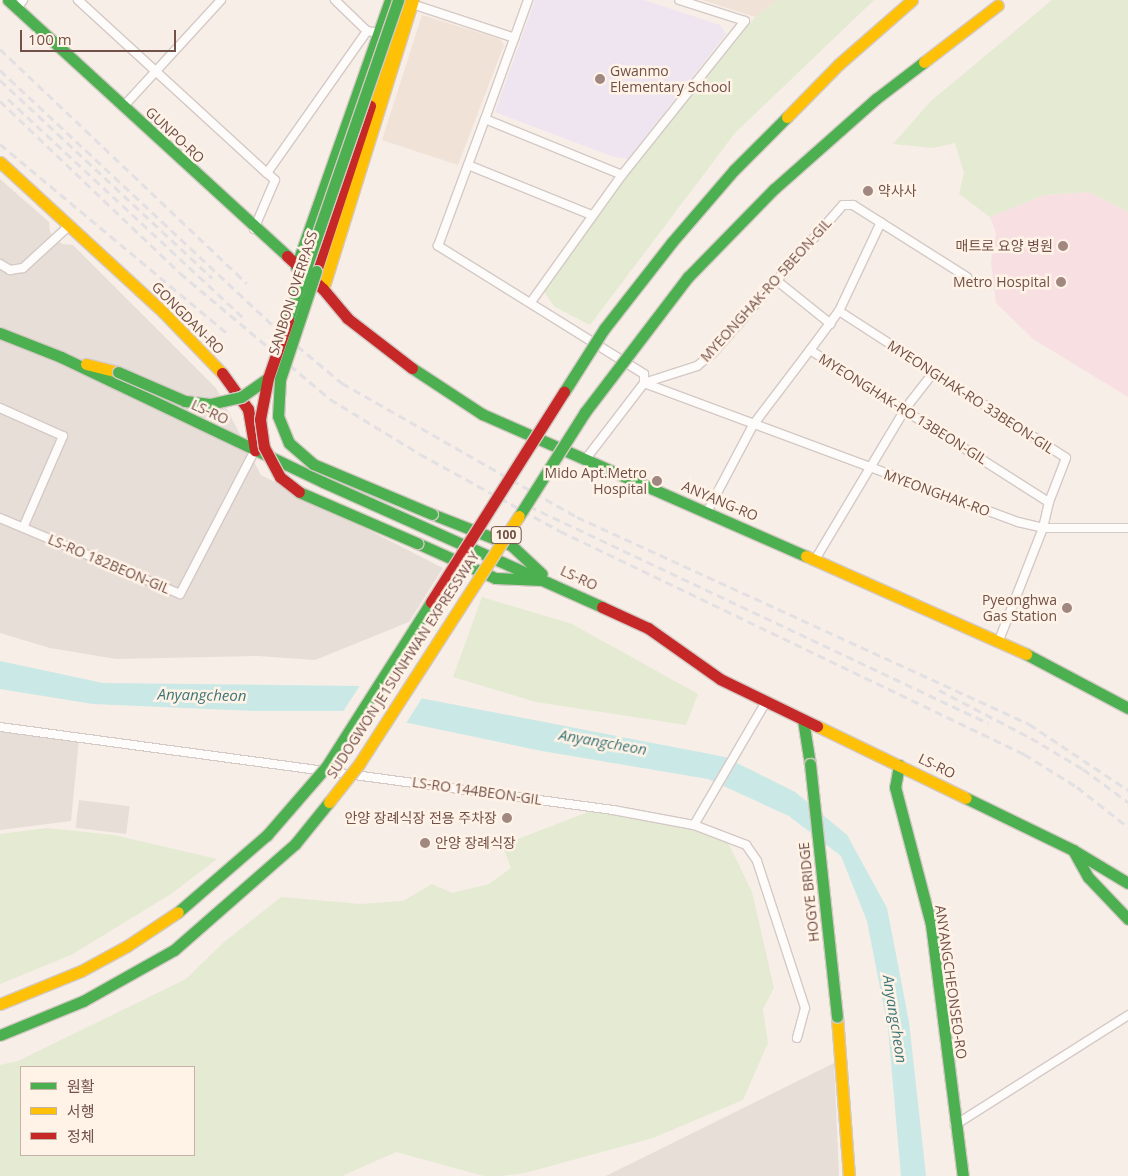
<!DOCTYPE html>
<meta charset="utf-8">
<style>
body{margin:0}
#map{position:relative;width:1128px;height:1176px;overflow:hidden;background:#f6eee7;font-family:"Open Sans","Noto Sans KR",sans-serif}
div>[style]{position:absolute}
.residential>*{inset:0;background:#f1e2d7}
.industrial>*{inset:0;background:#e8ded8;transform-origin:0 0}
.education>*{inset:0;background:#efe5f0}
.medical>*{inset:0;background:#f8e0e2}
.green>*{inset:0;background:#e4ebd2}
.water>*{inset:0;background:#c9e8e6}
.pier>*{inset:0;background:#f6eee7}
.roads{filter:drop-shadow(1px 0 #d4c9c5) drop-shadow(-1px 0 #d4c9c5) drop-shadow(0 1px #d4c9c5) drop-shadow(0 -1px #d4c9c5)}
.street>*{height:8px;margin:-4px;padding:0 4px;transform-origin:4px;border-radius:4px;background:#fefcfb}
.fast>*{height:11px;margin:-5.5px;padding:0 5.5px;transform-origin:5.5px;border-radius:5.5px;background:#4caf50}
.slow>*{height:11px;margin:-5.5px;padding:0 5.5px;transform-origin:5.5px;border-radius:5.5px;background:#ffc107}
.jam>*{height:11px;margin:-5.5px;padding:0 5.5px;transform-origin:5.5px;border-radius:5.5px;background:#c62828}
.rail>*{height:3px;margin-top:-1.5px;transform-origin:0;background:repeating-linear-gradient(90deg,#e3e0e3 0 8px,transparent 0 13px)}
.bridges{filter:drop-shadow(1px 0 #d4c9c4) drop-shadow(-1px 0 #d4c9c4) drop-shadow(0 1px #d4c9c4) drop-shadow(0 -1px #d4c9c4)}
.fast-bridge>*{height:11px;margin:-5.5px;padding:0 5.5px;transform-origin:5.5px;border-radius:5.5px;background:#4caf50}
.slow-bridge>*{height:11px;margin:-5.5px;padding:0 5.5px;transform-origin:5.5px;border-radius:5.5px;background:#ffc107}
.jam-bridge>*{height:11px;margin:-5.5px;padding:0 5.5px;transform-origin:5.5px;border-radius:5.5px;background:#c62828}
.dots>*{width:14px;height:14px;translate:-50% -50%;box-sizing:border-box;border:2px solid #fff2e7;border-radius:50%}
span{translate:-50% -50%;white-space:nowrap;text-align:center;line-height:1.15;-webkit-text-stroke:5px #fff2e7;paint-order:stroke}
.shield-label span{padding:1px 4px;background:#fff2e7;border:1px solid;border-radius:4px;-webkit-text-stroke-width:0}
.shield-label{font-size:12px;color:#725148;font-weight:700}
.poi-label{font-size:14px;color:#725148}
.left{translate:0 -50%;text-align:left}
.right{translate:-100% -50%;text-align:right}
.street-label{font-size:14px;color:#725148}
.water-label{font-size:15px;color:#3c7778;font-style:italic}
.legend{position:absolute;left:20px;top:1066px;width:175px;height:90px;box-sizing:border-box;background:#fff2e7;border:1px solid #c7b2a7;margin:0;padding:6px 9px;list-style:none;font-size:15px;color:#725148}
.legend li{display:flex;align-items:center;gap:10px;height:25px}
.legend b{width:25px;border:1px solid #c7b2a7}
.scale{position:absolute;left:20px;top:30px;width:156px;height:22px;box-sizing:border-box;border:2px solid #725148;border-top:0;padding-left:6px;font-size:15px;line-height:18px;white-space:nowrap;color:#725148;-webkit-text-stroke:4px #fff2e7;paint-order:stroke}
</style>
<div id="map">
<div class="residential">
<div style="clip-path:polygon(702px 0,777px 0,755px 17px)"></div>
<div style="clip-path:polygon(422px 15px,500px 39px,504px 45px,458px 165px,382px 140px)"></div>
</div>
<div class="industrial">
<div style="clip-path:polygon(0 179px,49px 222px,50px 232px,62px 244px,73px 245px,216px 388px,261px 475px,443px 568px,409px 622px,315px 660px,258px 656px,116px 659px,50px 648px,0 633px)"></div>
<div style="clip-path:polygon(0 728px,79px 739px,71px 821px,0 830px)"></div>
<div style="left:79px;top:800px;width:51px;height:28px;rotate:7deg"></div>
<div style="clip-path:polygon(834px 1063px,839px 1176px,606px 1176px,620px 1169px)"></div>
</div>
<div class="education">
<div style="clip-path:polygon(535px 0,644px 0,720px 25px,726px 34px,628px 159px,614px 157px,495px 112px)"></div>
</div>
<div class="medical">
<div style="clip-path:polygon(1089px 192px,1128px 212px,1128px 397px,1033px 339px,996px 303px,991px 262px,996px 233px,990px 217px,1044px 195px)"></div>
</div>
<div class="green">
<div style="clip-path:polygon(777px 0,874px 0,735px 133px,590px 325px,555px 307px,544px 292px,629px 173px,755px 17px)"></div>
<div style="clip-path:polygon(1052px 0,1128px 0,1128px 212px,1089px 192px,1044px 195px,990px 217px,959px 194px,964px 173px,955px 143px,933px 148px,893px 144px,931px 101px)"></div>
<div style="clip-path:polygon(482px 597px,572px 624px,698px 694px,686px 725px,536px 702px,453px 677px)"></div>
<div style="clip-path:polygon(evenodd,599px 808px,722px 830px,752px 892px,774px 988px,763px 1009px,768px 1043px,743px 1100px,653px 1138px,525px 1173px,499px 1176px,484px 1176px,396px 1152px,342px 1176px,0 1176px,0 1065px,18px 1061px,186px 979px,223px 943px,281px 897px,361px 904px,403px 901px,432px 884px,452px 893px,489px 884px,511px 868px,502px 845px,599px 808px,21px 1067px,194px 1067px,194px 1155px,21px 1155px,21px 1067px)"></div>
<div style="clip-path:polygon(47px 828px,114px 835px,217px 859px,171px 894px,71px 955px,0 984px,0 834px)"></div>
</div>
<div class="water">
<div style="clip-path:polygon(0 661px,103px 683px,358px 686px,725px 757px,795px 792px,847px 835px,887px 908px,909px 1022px,926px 1176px,901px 1176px,888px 1028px,867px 921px,841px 856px,789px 816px,708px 779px,542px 751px,351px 711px,256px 711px,93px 704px,0 689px)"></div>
</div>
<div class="pier">
<div style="clip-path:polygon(361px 684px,424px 695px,405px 725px,342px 713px)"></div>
</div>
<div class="roads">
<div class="street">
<div style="left:78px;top:0;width:256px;rotate:42.5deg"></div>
<div style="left:335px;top:0;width:45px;rotate:44.1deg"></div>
<div style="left:412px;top:4px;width:108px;rotate:18.3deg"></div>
<div style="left:17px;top:8px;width:10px;rotate:-53deg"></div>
<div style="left:123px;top:107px;width:145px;rotate:-47.5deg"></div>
<div style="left:485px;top:119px;width:127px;rotate:-70.1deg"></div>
<div style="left:468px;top:165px;width:134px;rotate:22deg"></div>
<div style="left:254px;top:229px;width:53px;rotate:-66.8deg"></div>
<div style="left:275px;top:180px;width:11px;rotate:-139deg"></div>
<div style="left:267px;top:173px;width:174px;rotate:-54.8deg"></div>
<div style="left:367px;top:31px;width:12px;rotate:9deg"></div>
<div style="left:0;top:264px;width:12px;rotate:31deg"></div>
<div style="left:10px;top:270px;width:13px;rotate:-9deg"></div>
<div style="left:23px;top:268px;width:64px;rotate:-42.5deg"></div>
<div style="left:776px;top:280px;width:70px;rotate:38.7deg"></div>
<div style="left:531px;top:302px;width:156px;rotate:-54.4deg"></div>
<div style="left:622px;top:175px;width:197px;rotate:-51.4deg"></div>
<div style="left:745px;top:21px;width:69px;rotate:-162.3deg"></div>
<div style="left:839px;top:311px;width:270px;rotate:32.9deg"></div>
<div style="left:1066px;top:458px;width:47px;rotate:111.1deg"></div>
<div style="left:1049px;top:502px;width:27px;rotate:103deg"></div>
<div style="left:1043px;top:528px;width:120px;rotate:111.4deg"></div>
<div style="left:810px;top:350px;width:49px;rotate:-53.4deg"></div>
<div style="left:839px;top:311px;width:98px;rotate:-64.7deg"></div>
<div style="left:644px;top:383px;width:399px;rotate:20.4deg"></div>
<div style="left:1018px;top:522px;width:26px;rotate:13deg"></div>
<div style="left:1043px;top:528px;width:85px"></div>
<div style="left:644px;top:383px;width:56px;rotate:-17.8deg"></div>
<div style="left:697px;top:366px;width:19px;rotate:-39deg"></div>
<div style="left:712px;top:354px;width:198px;rotate:-48.7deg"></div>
<div style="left:843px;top:205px;width:10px"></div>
<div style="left:853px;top:205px;width:135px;rotate:32.3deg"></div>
<div style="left:0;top:408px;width:69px;rotate:24deg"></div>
<div style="left:63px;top:436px;width:100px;rotate:113.5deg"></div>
<div style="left:585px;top:460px;width:97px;rotate:-52.5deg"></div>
<div style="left:644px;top:383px;width:9px;rotate:-90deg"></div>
<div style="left:644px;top:374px;width:243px;rotate:-148.1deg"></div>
<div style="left:438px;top:246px;width:135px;rotate:-69.7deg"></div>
<div style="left:485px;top:119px;width:148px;rotate:22.2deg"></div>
<div style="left:707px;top:512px;width:98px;rotate:-62.1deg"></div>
<div style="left:753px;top:425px;width:94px;rotate:-52.8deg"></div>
<div style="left:810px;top:350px;width:283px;rotate:32.5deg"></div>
<div style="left:0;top:518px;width:195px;rotate:22.9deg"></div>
<div style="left:180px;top:594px;width:162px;rotate:-62.5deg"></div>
<div style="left:816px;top:558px;width:174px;rotate:-59.1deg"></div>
<div style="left:905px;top:409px;width:46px;rotate:-52.1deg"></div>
<div style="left:0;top:727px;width:619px;rotate:7.71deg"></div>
<div style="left:613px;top:810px;width:82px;rotate:10.5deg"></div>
<div style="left:694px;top:825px;width:56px;rotate:21deg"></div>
<div style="left:746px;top:845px;width:19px;rotate:55deg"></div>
<div style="left:757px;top:861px;width:155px;rotate:71.9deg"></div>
<div style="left:805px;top:1008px;width:31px;rotate:105deg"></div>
<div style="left:694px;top:825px;width:143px;rotate:-59.7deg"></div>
<div style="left:955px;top:1125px;width:205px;rotate:-32.4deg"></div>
</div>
<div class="fast">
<div style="left:8px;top:0;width:379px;rotate:42.5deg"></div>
<div style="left:296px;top:267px;width:283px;rotate:-70.6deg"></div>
<div style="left:0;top:333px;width:66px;rotate:21.5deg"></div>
<div style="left:61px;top:357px;width:290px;rotate:25.5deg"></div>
<div style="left:323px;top:482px;width:306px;rotate:24.1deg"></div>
<div style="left:412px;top:368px;width:84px;rotate:33.3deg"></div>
<div style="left:482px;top:414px;width:354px;rotate:23.7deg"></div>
<div style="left:432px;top:514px;width:85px;rotate:21.4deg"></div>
<div style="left:511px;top:545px;width:42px;rotate:43.1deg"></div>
<div style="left:417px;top:543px;width:85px;rotate:24.2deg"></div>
<div style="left:495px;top:578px;width:47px;rotate:2.4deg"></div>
<div style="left:1026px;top:654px;width:115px;rotate:27.9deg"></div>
<div style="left:803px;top:720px;width:45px;rotate:81deg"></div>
<div style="left:899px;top:765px;width:22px;rotate:100deg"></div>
<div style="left:895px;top:787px;width:142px;rotate:75.3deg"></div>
<div style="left:931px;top:924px;width:254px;rotate:82.8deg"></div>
<div style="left:966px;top:798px;width:119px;rotate:25.9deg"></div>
<div style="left:1073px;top:850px;width:64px;rotate:31deg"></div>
<div style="left:1073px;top:850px;width:31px;rotate:61deg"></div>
<div style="left:1088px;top:877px;width:58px;rotate:46.4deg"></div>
</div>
<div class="slow">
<div style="left:370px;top:106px;width:112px;rotate:-71.7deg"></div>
<div style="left:0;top:162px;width:223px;rotate:42.6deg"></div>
<div style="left:164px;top:313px;width:83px;rotate:46deg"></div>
<div style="left:323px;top:289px;width:303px;rotate:-72.7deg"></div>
<div style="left:86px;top:364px;width:33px;rotate:14deg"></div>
<div style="left:806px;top:556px;width:241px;rotate:24deg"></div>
<div style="left:817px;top:726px;width:165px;rotate:25.8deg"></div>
<div style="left:837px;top:1017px;width:159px;rotate:85.7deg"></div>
</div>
<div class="jam">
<div style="left:287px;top:256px;width:49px;rotate:42.5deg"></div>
<div style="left:323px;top:289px;width:38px;rotate:50deg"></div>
<div style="left:347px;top:318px;width:82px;rotate:37.6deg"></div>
<div style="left:316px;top:271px;width:174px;rotate:-71.9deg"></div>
<div style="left:222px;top:373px;width:44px;rotate:54.2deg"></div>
<div style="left:248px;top:409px;width:42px;rotate:80.3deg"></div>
<div style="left:602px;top:607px;width:51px;rotate:24.5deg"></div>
<div style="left:648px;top:628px;width:88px;rotate:35.3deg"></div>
<div style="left:720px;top:679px;width:108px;rotate:25.9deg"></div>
</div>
</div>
<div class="rail">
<div style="left:0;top:49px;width:340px;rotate:43.5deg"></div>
<div style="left:0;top:70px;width:379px;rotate:43.1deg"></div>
<div style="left:277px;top:329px;width:85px;rotate:39.7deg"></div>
<div style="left:342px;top:383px;width:271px;rotate:29.7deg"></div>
<div style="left:577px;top:517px;width:497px;rotate:24.6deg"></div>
<div style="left:1029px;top:724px;width:119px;rotate:33.7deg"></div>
<div style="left:0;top:80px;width:290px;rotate:43deg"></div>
<div style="left:8px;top:99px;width:321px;rotate:42.9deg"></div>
<div style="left:0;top:101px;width:249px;rotate:43.7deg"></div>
<div style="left:180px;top:273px;width:196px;rotate:40deg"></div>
<div style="left:330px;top:399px;width:105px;rotate:31.4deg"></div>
<div style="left:420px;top:454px;width:160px;rotate:28.8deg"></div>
<div style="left:560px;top:531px;width:515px;rotate:25.67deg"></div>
<div style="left:1024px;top:754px;width:62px;rotate:31.9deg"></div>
<div style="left:1077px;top:787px;width:65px;rotate:38.1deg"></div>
<div style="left:0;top:144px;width:297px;rotate:39.8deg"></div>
<div style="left:529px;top:506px;width:508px;rotate:25.3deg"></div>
<div style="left:939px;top:690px;width:104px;rotate:27.6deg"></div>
<div style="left:1031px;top:738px;width:61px;rotate:30.8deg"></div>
<div style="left:1083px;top:769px;width:56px;rotate:36.3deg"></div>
</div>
<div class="bridges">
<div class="fast-bridge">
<div style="left:316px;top:271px;width:114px;rotate:108.4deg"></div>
<div style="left:280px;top:379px;width:37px;rotate:93deg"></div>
<div style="left:278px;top:416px;width:29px;rotate:68deg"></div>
<div style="left:289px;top:443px;width:32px;rotate:41deg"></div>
<div style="left:313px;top:464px;width:129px;rotate:22.8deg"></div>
<div style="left:288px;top:320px;width:338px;rotate:-71deg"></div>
<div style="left:118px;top:372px;width:73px;rotate:23.4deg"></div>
<div style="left:185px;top:401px;width:25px;rotate:7deg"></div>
<div style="left:210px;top:404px;width:32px;rotate:-13deg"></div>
<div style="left:241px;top:397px;width:33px;rotate:-35deg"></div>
<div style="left:564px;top:392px;width:75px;rotate:-57.6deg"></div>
<div style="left:604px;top:329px;width:110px;rotate:-52deg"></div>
<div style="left:672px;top:242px;width:95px;rotate:-49.3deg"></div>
<div style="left:734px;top:170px;width:75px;rotate:-45deg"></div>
<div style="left:299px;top:492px;width:129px;rotate:23.4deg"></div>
<div style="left:519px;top:516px;width:123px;rotate:-57.6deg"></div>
<div style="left:585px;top:412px;width:170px;rotate:-52.7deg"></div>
<div style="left:688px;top:277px;width:123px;rotate:-45.7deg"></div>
<div style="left:774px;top:189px;width:137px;rotate:-41.5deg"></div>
<div style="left:877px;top:98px;width:59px;rotate:-37.5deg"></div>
<div style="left:810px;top:764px;width:254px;rotate:83.9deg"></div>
<div style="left:178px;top:912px;width:118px;rotate:-40.9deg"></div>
<div style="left:267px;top:835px;width:90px;rotate:-49.1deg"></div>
<div style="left:326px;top:767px;width:196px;rotate:-57.5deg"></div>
<div style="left:0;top:1035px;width:90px;rotate:-22.3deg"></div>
<div style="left:83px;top:1001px;width:104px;rotate:-29.3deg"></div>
<div style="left:174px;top:950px;width:161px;rotate:-41.2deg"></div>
<div style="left:295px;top:844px;width:54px;rotate:-51deg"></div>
</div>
<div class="slow-bridge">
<div style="left:924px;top:62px;width:93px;rotate:-37.6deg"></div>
<div style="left:787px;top:117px;width:74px;rotate:-45.5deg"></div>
<div style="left:839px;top:64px;width:97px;rotate:-41.2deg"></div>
<div style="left:329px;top:802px;width:48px;rotate:-51.7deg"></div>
<div style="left:359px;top:764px;width:295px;rotate:-57.2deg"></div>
<div style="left:0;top:1004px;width:87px;rotate:-22.2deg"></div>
<div style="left:81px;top:971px;width:52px;rotate:-28.5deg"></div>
<div style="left:127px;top:946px;width:61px;rotate:-33.7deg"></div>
</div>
<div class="jam-bridge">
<div style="left:288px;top:320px;width:61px;rotate:109deg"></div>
<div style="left:268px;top:378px;width:42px;rotate:101deg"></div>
<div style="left:260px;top:419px;width:28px;rotate:82deg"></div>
<div style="left:264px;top:447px;width:34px;rotate:62deg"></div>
<div style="left:280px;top:477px;width:24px;rotate:38deg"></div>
<div style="left:431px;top:602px;width:249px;rotate:-57.7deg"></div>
</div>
</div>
<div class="dots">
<div style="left:600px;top:79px;background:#a08880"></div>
<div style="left:868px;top:191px;background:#a08880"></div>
<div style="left:1063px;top:246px;background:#a08880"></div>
<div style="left:1061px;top:282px;background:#a08880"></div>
<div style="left:657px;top:481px;background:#a08880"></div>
<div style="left:1067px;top:608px;background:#a08880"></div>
<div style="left:507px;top:818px;background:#a08880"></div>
<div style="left:425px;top:843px;background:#a08880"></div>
</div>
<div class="shield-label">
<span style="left:506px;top:535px">100</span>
</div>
<div class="poi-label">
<span class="left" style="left:610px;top:79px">Gwanmo<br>Elementary School</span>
<span class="left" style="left:878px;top:191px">약사사</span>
<span class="right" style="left:1053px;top:246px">매트로 요양 병원</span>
<span class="right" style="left:1050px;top:282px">Metro Hospital</span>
<span class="right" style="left:647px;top:481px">Mido Apt.Metro<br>Hospital</span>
<span class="right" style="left:1057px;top:608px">Pyeonghwa<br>Gas Station</span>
<span class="right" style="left:497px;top:818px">안양 장례식장 전용 주차장</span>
<span class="left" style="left:435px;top:843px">안양 장례식장</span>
</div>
<div class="street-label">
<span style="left:175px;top:135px;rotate:43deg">GUNPO-RO</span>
<span style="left:766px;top:290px;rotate:-48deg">MYEONGHAK-RO 5BEON-GIL</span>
<span style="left:293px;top:293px;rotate:-72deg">SANBON OVERPASS</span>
<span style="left:188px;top:318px;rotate:45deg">GONGDAN-RO</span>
<span style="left:971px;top:397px;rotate:33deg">MYEONGHAK-RO 33BEON-GIL</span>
<span style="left:903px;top:409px;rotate:32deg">MYEONGHAK-RO 13BEON-GIL</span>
<span style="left:210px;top:412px;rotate:25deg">LS-RO</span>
<span style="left:937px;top:493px;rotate:20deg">MYEONGHAK-RO</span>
<span style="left:720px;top:501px;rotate:23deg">ANYANG-RO</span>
<span style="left:109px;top:564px;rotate:23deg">LS-RO 182BEON-GIL</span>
<span style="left:579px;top:578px;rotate:25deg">LS-RO</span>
<span style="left:403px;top:665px;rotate:-57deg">SUDOGWON JE1SUNHWAN EXPRESSWAY</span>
<span style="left:937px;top:766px;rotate:26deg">LS-RO</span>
<span style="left:477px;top:791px;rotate:8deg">LS-RO 144BEON-GIL</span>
<span style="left:809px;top:892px;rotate:-96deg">HOGYE BRIDGE</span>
<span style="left:951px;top:982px;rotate:82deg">ANYANGCHEONSEO-RO</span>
</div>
<div class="water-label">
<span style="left:202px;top:695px;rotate:1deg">Anyangcheon</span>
<span style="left:603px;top:742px;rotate:10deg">Anyangcheon</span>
<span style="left:895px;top:1019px;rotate:81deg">Anyangcheon</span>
</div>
<ul class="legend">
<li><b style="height:6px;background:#4caf50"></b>원활</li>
<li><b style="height:6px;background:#ffc107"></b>서행</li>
<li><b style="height:6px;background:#c62828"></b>정체</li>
</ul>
<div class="scale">100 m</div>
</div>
